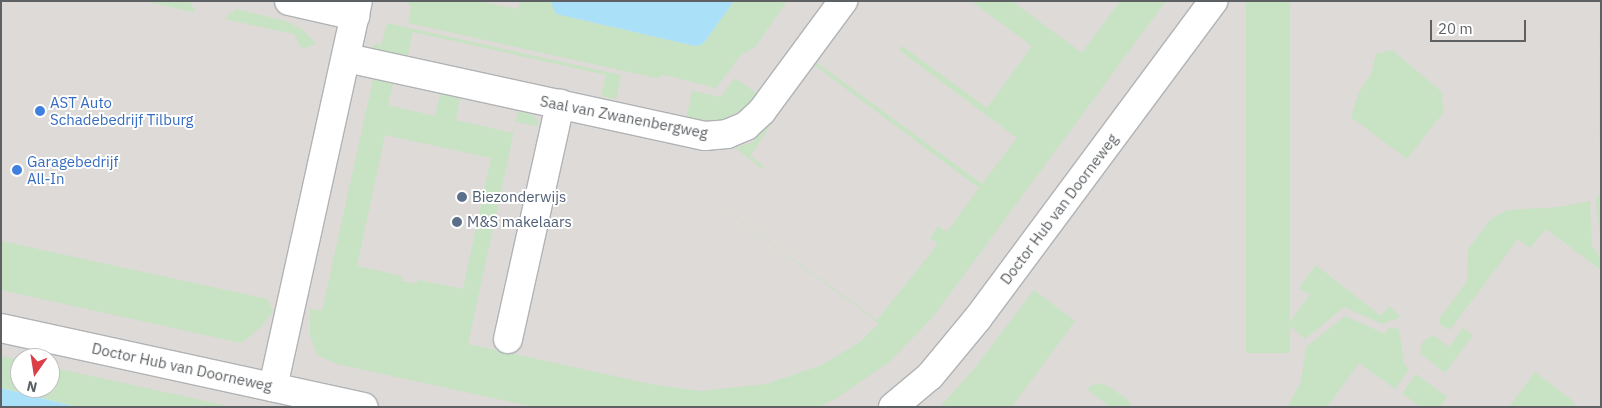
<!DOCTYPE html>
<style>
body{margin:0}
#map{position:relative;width:1602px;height:408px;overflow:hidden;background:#eeebe5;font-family:"IBM Plex Sans",sans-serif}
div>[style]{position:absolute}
.industrial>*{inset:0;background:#dddad7}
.green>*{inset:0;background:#c8e3c3;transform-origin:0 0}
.water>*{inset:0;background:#abe1f8}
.roads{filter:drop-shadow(1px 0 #b0b3b6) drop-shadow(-1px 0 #b0b3b6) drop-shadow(0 1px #b0b3b6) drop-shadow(0 -1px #b0b3b6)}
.street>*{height:28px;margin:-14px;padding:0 14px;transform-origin:14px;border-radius:14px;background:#fff}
.dots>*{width:14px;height:14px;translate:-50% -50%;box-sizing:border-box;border:2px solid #fff;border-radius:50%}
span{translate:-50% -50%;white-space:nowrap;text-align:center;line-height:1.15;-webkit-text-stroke:4px #fff;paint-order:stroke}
.shop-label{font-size:15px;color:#366cbe}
.left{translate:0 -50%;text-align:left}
.street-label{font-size:15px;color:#5d6164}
.service-label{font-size:15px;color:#4e5e75}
.frame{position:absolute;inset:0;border:2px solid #5d6164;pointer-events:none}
.north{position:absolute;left:10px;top:348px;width:50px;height:50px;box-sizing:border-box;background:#fff;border:1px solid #bec0c1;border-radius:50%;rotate:193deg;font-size:14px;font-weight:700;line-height:20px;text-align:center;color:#5d6164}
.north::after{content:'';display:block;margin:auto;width:18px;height:22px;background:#db3e47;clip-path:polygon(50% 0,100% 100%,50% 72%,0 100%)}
.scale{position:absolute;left:1430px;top:20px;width:96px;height:22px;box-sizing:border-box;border:2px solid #5d6164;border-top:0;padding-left:6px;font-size:15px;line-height:18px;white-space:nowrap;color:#5d6164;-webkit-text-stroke:4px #fff;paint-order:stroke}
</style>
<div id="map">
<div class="industrial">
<div style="clip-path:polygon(1px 1px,1601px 1px,1601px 407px,148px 407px,50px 379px,50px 358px,20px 358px,20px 373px,1px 370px)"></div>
</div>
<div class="green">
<div style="clip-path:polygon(144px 1px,190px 1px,196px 13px,148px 2px)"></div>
<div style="clip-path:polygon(404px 1px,478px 1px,518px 9px,520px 1px,550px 1px,556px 14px,695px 46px,703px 44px,734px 1px,787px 1px,755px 47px,741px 55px,716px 88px,665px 75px,656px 78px,408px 23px,411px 6px)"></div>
<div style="clip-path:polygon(evenodd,971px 1px,1012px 1px,1082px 53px,1120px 1px,1166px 1px,932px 318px,889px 362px,837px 398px,819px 407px,534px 407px,337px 364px,317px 355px,310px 335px,310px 309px,322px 311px,373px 80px,381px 81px,393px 83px,388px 105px,435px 116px,440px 94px,460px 98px,456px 120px,513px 133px,518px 111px,533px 115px,538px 121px,539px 126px,516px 122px,468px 344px,655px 385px,700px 391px,766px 384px,822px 365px,860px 342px,879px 323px,699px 191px,877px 320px,938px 244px,930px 238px,938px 226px,947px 232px,979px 188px,814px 65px,816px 62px,982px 184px,1017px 138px,899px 50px,902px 46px,987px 108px,1032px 46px,971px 1px,385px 135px,491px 158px,463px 289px,418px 280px,416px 284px,401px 281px,402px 276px,357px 266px,385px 135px)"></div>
<div style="left:1246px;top:1px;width:44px;height:352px"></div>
<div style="clip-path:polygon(1600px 1px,1601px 1px,1601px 140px,1599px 139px)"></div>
<div style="clip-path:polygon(236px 9px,286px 21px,303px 30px,316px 44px,302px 49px,294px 34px,224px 19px)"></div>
<div style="clip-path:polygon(387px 23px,621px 75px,616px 99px,601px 96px,606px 75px,413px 32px,406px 62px,376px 51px,372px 46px,377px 43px,380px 48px)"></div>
<div style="clip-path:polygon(1392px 50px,1442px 92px,1443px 113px,1407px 159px,1351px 117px,1359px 92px,1371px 74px,1376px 54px)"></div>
<div style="clip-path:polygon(735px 78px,759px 95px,745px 109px,718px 121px,686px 119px,692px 91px,721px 97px)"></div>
<div style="clip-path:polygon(774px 120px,750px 156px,764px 166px,762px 169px,735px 148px,753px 142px)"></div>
<div style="clip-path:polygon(1601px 190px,1601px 247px,1596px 200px)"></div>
<div style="clip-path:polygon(1590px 201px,1592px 246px,1601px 258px,1601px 270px,1546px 229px,1530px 248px,1518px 239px,1450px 330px,1440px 324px,1440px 318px,1467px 281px,1468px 249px,1491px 219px,1507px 210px,1560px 207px)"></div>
<div style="clip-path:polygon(1px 241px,267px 299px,273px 311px,260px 328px,241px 343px,1px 290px)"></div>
<div style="clip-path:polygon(1316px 265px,1381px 316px,1389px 306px,1401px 317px,1382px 324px,1344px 307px,1305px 339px,1288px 324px,1310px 295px,1299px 288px)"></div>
<div style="clip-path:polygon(1034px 290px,1075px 321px,1012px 407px,940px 407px,974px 369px)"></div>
<div style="clip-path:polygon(1345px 316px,1385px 334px,1389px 328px,1399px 329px,1404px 364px,1409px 370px,1395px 389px,1359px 363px,1327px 407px,1287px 407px,1301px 382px,1306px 347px)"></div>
<div style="clip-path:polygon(1463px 328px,1473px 335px,1445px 373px,1420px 353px,1423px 341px,1433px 335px,1449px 347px)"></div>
<div style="clip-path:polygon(1px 356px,20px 360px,20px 388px,50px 388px,50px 367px,233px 407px,77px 407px,1px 388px)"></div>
<div style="clip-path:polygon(1535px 372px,1572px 400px,1576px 407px,1509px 407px)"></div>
<div style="clip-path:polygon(1416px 374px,1447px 397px,1440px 407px,1420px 407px,1402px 393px)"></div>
<div style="clip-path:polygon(1096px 383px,1108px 386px,1128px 400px,1132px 407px,1110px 407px,1089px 391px,1088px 388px)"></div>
</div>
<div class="water">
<div style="clip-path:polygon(550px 1px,734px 1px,703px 44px,695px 46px,556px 14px)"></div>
<div style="clip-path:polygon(1px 388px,77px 407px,1px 407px)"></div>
</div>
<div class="roads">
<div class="street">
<div style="left:289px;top:1px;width:68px;rotate:12.8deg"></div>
<div style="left:347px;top:58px;width:366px;rotate:12.3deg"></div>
<div style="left:705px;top:136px;width:22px;rotate:-5deg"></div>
<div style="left:727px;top:134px;width:21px;rotate:-23deg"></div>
<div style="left:746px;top:126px;width:22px;rotate:-43deg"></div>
<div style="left:762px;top:111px;width:137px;rotate:-53.6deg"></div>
<div style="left:1px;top:328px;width:371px;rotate:12.3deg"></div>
<div style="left:508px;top:339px;width:241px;rotate:-77.5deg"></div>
<div style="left:273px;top:387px;width:395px;rotate:-77.6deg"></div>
<div style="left:893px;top:407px;width:48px;rotate:-40deg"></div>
<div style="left:930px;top:376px;width:75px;rotate:-50.4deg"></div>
<div style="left:978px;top:318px;width:395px;rotate:-53.4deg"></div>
</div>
</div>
<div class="dots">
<div style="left:40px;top:111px;background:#3f7fe0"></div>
<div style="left:17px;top:170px;background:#3f7fe0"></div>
<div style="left:462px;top:197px;background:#5c6f8a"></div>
<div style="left:457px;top:222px;background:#5c6f8a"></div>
</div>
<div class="shop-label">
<span class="left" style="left:50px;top:111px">AST Auto<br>Schadebedrijf Tilburg</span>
<span class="left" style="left:27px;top:170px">Garagebedrijf<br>All-In</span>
</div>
<div class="street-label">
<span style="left:624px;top:117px;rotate:11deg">Saal van Zwanenbergweg</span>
<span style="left:1059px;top:209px;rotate:-53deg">Doctor Hub van Doorneweg</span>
<span style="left:182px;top:367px;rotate:12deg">Doctor Hub van Doorneweg</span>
</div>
<div class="service-label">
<span class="left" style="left:472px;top:197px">Biezonderwijs</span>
<span class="left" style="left:467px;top:222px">M&amp;S makelaars</span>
</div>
<div class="frame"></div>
<div class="north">N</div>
<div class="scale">20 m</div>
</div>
